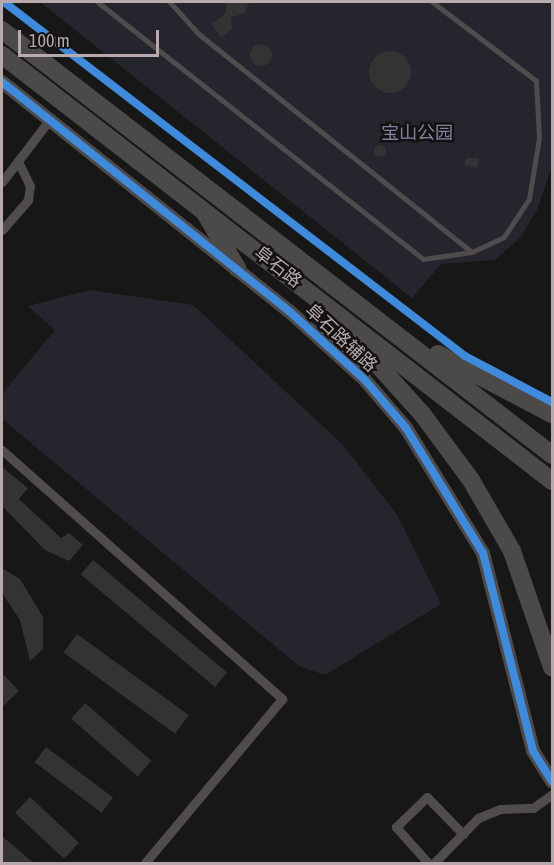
<!DOCTYPE html>
<meta charset="utf-8">
<style>
body{margin:0}
#map{position:relative;width:554px;height:865px;overflow:hidden;background:#171717;font-family:"Asap Condensed","Noto Sans SC",sans-serif}
div>[style]{position:absolute}
.green>*{inset:0;background:#26242d}
.building>*{inset:0;background:#343232;transform-origin:0 0}
.round{border-radius:50%}
.lane>*{height:4.5px;margin:-2.25px;padding:0 2.25px;transform-origin:2.25px;border-radius:2.25px;background:#504b4c}
.street>*{height:9px;margin:-4.5px;padding:0 4.5px;transform-origin:4.5px;border-radius:4.5px;background:#504b4c}
.secondary>*{height:14px;margin:-7px;padding:0 7px;transform-origin:7px;border-radius:7px;background:#4e4a4a}
.highway>*{height:18px;margin:-9px;padding:0 9px;transform-origin:9px;border-radius:9px;background:#4c4949}
.cycleway>*{height:8px;margin:-4px;padding:0 4px;transform-origin:4px;border-radius:4px;background:#408adc}
span{translate:-50% -50%;white-space:nowrap;text-align:center;line-height:1.15;-webkit-text-stroke:5px #131111;paint-order:stroke}
.park-label{font-size:18px;color:#8781a1}
.street-label{font-size:18px;color:#b7a9ac}
.frame{position:absolute;inset:0;border:3px solid #b7a9ac;pointer-events:none}
.scale{position:absolute;left:18px;top:30px;width:141px;height:27px;box-sizing:border-box;border:3px solid #b7a9ac;border-top:0;padding-left:8px;font-size:18px;line-height:21px;white-space:nowrap;color:#b7a9ac;-webkit-text-stroke:4px #131111;paint-order:stroke}
</style>
<div id="map">
<div class="green">
<div style="clip-path:polygon(40px 2px,552px 2px,552px 166px,537px 210px,521px 237px,495px 260px,441px 264px,412px 298px)"></div>
<div style="clip-path:polygon(90px 290px,193px 305px,343px 445px,398px 516px,441px 604px,325px 675px,299px 666px,2px 419px,2px 394px,55px 330px,28px 306px)"></div>
</div>
<div class="building">
<div style="clip-path:polygon(226px 2px,249px 2px,244px 14px,231px 17px,232px 29px,221px 37px,211px 24px,226px 13px)"></div>
<div class="round" style="left:250px;top:44px;width:22px;height:22px"></div>
<div class="round" style="left:369px;top:51px;width:42px;height:42px"></div>
<div class="round" style="left:374px;top:145px;width:12px;height:12px"></div>
<div style="clip-path:polygon(466px 158px,479px 158px,477px 168px,464px 165px)"></div>
<div style="clip-path:polygon(2px 467px,28px 488px,19px 499px,61px 538px,69px 533px,83px 545px,69px 561px,45px 550px,2px 506px)"></div>
<div style="left:93px;top:560px;width:175px;height:19px;rotate:40deg"></div>
<div style="clip-path:polygon(2px 568px,20px 579px,43px 617px,43px 649px,30px 661px,20px 620px,2px 593px)"></div>
<div style="left:77px;top:634px;width:138px;height:23px;rotate:36deg"></div>
<div style="clip-path:polygon(2px 673px,19px 691px,2px 707px)"></div>
<div style="left:85px;top:703px;width:88px;height:21px;rotate:41deg"></div>
<div style="left:46px;top:747px;width:84px;height:19px;rotate:37deg"></div>
<div style="left:30px;top:797px;width:67px;height:22px;rotate:43deg"></div>
<div style="clip-path:polygon(2px 836px,35px 864px,2px 864px)"></div>
</div>
<div class="lane">
<div style="left:98px;top:2px;width:414px;rotate:38.3deg"></div>
<div style="left:423px;top:259px;width:49px;rotate:-8.1deg"></div>
<div style="left:472px;top:252px;width:35px;rotate:-25deg"></div>
<div style="left:504px;top:237px;width:45px;rotate:-56.7deg"></div>
<div style="left:529px;top:199px;width:62px;rotate:-80.7deg"></div>
<div style="left:539px;top:138px;width:57px;rotate:-93deg"></div>
<div style="left:536px;top:81px;width:131px;rotate:-142.8deg"></div>
<div style="left:170px;top:2px;width:43px;rotate:47.8deg"></div>
<div style="left:199px;top:34px;width:349px;rotate:38.6deg"></div>
</div>
<div class="street">
<div style="left:2px;top:182px;width:79px;rotate:-52.7deg"></div>
<div style="left:2px;top:230px;width:40px;rotate:-49deg"></div>
<div style="left:28px;top:200px;width:14px;rotate:-82deg"></div>
<div style="left:30px;top:186px;width:28px;rotate:-116deg"></div>
<div style="left:2px;top:450px;width:375px;rotate:41.6deg"></div>
<div style="left:282px;top:699px;width:215px;rotate:129.9deg"></div>
<div style="left:429px;top:864px;width:50px;rotate:-131.7deg"></div>
<div style="left:396px;top:827px;width:43px;rotate:-44.1deg"></div>
<div style="left:427px;top:797px;width:52px;rotate:45.8deg"></div>
<div style="left:433px;top:864px;width:64px;rotate:-45.6deg"></div>
<div style="left:478px;top:818px;width:24px;rotate:-22deg"></div>
<div style="left:500px;top:809px;width:33px;rotate:-2deg"></div>
<div style="left:533px;top:808px;width:24px;rotate:-36deg"></div>
</div>
<div class="secondary">
<div style="left:2px;top:82px;width:367px;rotate:38.6deg"></div>
<div style="left:289px;top:311px;width:103px;rotate:42.2deg"></div>
<div style="left:365px;top:380px;width:63px;rotate:49.5deg"></div>
<div style="left:406px;top:428px;width:147px;rotate:58.4deg"></div>
<div style="left:483px;top:553px;width:204px;rotate:75.8deg"></div>
<div style="left:533px;top:751px;width:36px;rotate:58deg"></div>
</div>
<div class="highway">
<div style="left:2px;top:30px;width:695px;rotate:37.69deg"></div>
<div style="left:2px;top:55px;width:696px;rotate:37.76deg"></div>
<div style="left:205px;top:213px;width:64px;rotate:59.8deg"></div>
<div style="left:351px;top:335px;width:108px;rotate:48deg"></div>
<div style="left:423px;top:415px;width:81px;rotate:53.6deg"></div>
<div style="left:471px;top:480px;width:82px;rotate:60deg"></div>
<div style="left:512px;top:551px;width:123px;rotate:71deg"></div>
<div style="left:438px;top:354px;width:129px;rotate:27.8deg"></div>
</div>
<div class="cycleway">
<div style="left:4px;top:2px;width:581px;rotate:37.52deg"></div>
<div style="left:465px;top:356px;width:98px;rotate:27.9deg"></div>
<div style="left:2px;top:82px;width:367px;rotate:38.6deg"></div>
<div style="left:289px;top:311px;width:103px;rotate:42.2deg"></div>
<div style="left:365px;top:380px;width:63px;rotate:49.5deg"></div>
<div style="left:406px;top:428px;width:147px;rotate:58.4deg"></div>
<div style="left:483px;top:553px;width:204px;rotate:75.8deg"></div>
<div style="left:533px;top:751px;width:36px;rotate:58deg"></div>
</div>
<div class="park-label">
<span style="left:417px;top:133px">宝山公园</span>
</div>
<div class="street-label">
<span style="left:278px;top:267px;rotate:38deg">阜石路</span>
<span style="left:341px;top:338px;rotate:43deg">阜石路辅路</span>
</div>
<div class="frame"></div>
<div class="scale">100 m</div>
</div>
